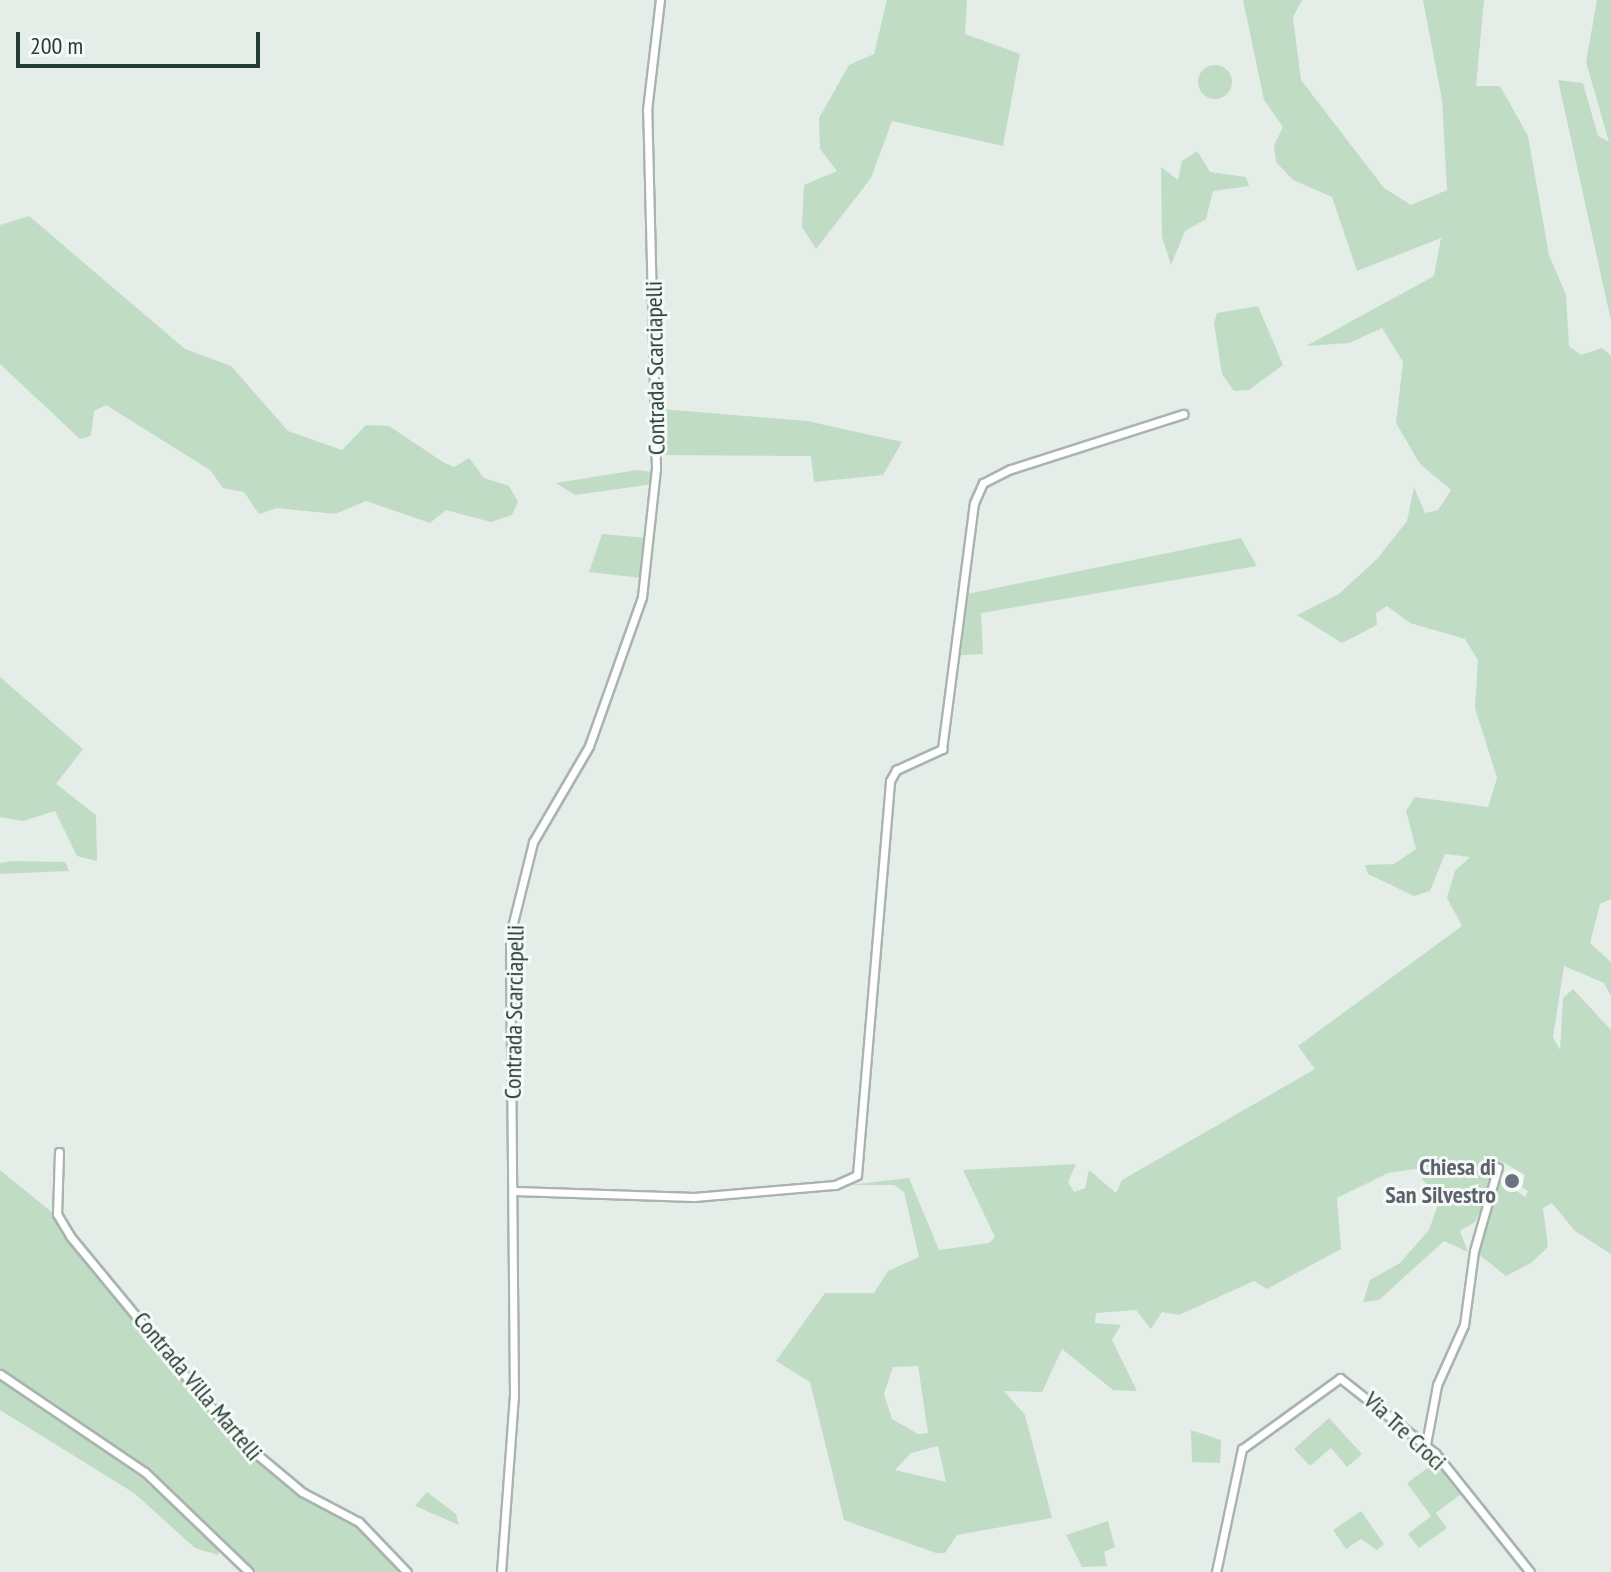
<!DOCTYPE html>
<style>
body{margin:0}
#map{position:relative;width:1611px;height:1572px;overflow:hidden;background:#e5ede9;font-family:"PT Sans Narrow",sans-serif}
div>[style]{position:absolute}
.green>*{inset:0;background:#c1dcc5}
.round{border-radius:50%}
.roads{filter:drop-shadow(2px 0 #a8b5af) drop-shadow(-2px 0 #a8b5af) drop-shadow(0 2px #a8b5af) drop-shadow(0 -2px #a8b5af)}
.street>*{height:7px;margin:-3.5px;padding:0 3.5px;transform-origin:3.5px;border-radius:3.5px;background:#fff}
.dots>*{width:22px;height:22px;translate:-50% -50%;box-sizing:border-box;border:4px solid #f6faf7;border-radius:50%}
span{translate:-50% -50%;white-space:nowrap;text-align:center;line-height:1.15;-webkit-text-stroke:6px #f6faf7;paint-order:stroke}
.street-label{font-size:24px;color:#263d35}
.worship-label{font-size:24px;color:#5b616d;font-weight:700}
.right{translate:-100% -50%;text-align:right}
.scale{position:absolute;left:16px;top:32px;width:244px;height:36px;box-sizing:border-box;border:4px solid #263d35;border-top:0;padding-left:10px;font-size:24px;line-height:28px;white-space:nowrap;color:#263d35;-webkit-text-stroke:6px #f6faf7;paint-order:stroke}
</style>
<div id="map">
<div class="green">
<div style="clip-path:polygon(887px 0,967px 0,965px 34px,1020px 54px,1003px 146px,892px 121px,871px 178px,816px 249px,802px 227px,804px 185px,837px 171px,820px 149px,819px 118px,849px 65px,874px 54px)"></div>
<div style="clip-path:polygon(evenodd,1243px 0,1302px 0,1293px 17px,1301px 80px,1384px 188px,1411px 205px,1447px 190px,1442px 100px,1423px 0,1484px 0,1476px 86px,1500px 86px,1528px 136px,1549px 255px,1566px 295px,1569px 346px,1581px 355px,1602px 348px,1611px 356px,1611px 899px,1600px 904px,1590px 943px,1611px 962px,1611px 996px,1604px 983px,1564px 966px,1553px 1037px,1560px 1050px,1563px 998px,1573px 989px,1611px 1030px,1611px 1254px,1575px 1231px,1552px 1203px,1543px 1208px,1548px 1247px,1531px 1263px,1506px 1276px,1476px 1252px,1500px 1179px,1525px 1197px,1528px 1191px,1522px 1187px,1525px 1175px,1501px 1161px,1475px 1222px,1460px 1231px,1468px 1252px,1444px 1241px,1379px 1300px,1363px 1302px,1370px 1280px,1400px 1263px,1429px 1230px,1440px 1199px,1422px 1179px,1428px 1167px,1388px 1173px,1337px 1198px,1341px 1249px,1267px 1289px,1254px 1281px,1179px 1315px,1162px 1312px,1151px 1329px,1136px 1310px,1096px 1313px,1095px 1323px,1121px 1325px,1112px 1340px,1137px 1391px,1113px 1390px,1062px 1349px,1042px 1392px,1004px 1391px,1025px 1415px,1052px 1518px,957px 1535px,945px 1553px,936px 1553px,844px 1520px,810px 1382px,776px 1361px,825px 1293px,874px 1293px,888px 1271px,919px 1257px,904px 1192px,894px 1185px,849px 1185px,909px 1178px,939px 1250px,989px 1243px,995px 1237px,963px 1170px,1076px 1164px,1068px 1182px,1074px 1192px,1085px 1188px,1089px 1170px,1116px 1193px,1122px 1180px,1315px 1069px,1298px 1046px,1462px 926px,1447px 898px,1455px 871px,1470px 857px,1445px 854px,1430px 891px,1414px 896px,1368px 874px,1365px 865px,1394px 864px,1416px 849px,1406px 811px,1415px 797px,1488px 807px,1497px 778px,1475px 708px,1478px 660px,1465px 639px,1410px 623px,1387px 606px,1376px 613px,1377px 625px,1342px 643px,1297px 615px,1339px 594px,1377px 559px,1407px 521px,1414px 487px,1425px 513px,1438px 510px,1451px 490px,1420px 464px,1396px 423px,1403px 362px,1382px 328px,1349px 343px,1306px 346px,1434px 276px,1441px 238px,1357px 271px,1332px 197px,1293px 180px,1276px 162px,1274px 145px,1283px 127px,1264px 100px,1243px 0,918px 1366px,928px 1433px,918px 1434px,892px 1419px,884px 1394px,893px 1367px,918px 1366px,1243px 0,938px 1446px,946px 1482px,895px 1470px,911px 1453px,938px 1446px)"></div>
<div style="clip-path:polygon(1597px 0,1611px 0,1611px 321px,1558px 80px,1583px 83px,1598px 136px,1609px 142px,1586px 62px)"></div>
<div class="round" style="left:1198px;top:65px;width:34px;height:34px"></div>
<div style="clip-path:polygon(1197px 151px,1210px 172px,1246px 177px,1249px 186px,1213px 191px,1206px 219px,1185px 231px,1171px 265px,1162px 237px,1161px 167px,1178px 180px,1182px 161px)"></div>
<div style="clip-path:polygon(29px 216px,185px 349px,231px 366px,288px 431px,342px 450px,366px 425px,389px 426px,443px 462px,454px 467px,469px 458px,484px 478px,509px 486px,518px 502px,512px 515px,491px 522px,446px 510px,430px 523px,366px 501px,335px 514px,277px 508px,259px 514px,244px 492px,223px 488px,210px 470px,106px 405px,94px 411px,91px 436px,80px 439px,0 364px,0 225px)"></div>
<div style="clip-path:polygon(1258px 306px,1283px 365px,1249px 390px,1234px 391px,1222px 374px,1214px 323px,1217px 313px)"></div>
<div style="clip-path:polygon(661px 409px,807px 421px,902px 442px,883px 475px,814px 482px,811px 456px,661px 455px)"></div>
<div style="clip-path:polygon(637px 470px,653px 472px,653px 484px,575px 495px,556px 483px)"></div>
<div style="clip-path:polygon(602px 534px,647px 538px,641px 578px,589px 572px)"></div>
<div style="clip-path:polygon(1241px 538px,1257px 566px,981px 613px,983px 654px,961px 655px,967px 594px)"></div>
<div style="clip-path:polygon(0 677px,83px 749px,56px 784px,96px 815px,97px 861px,77px 856px,55px 811px,23px 821px,0 817px)"></div>
<div style="clip-path:polygon(12px 861px,65px 862px,69px 871px,0 874px,0 863px)"></div>
<div style="clip-path:polygon(0 1170px,54px 1214px,255px 1459px,358px 1525px,403px 1572px,253px 1572px,223px 1544px,218px 1555px,195px 1548px,134px 1493px,0 1410px)"></div>
<div style="clip-path:polygon(1329px 1418px,1362px 1454px,1347px 1467px,1331px 1448px,1310px 1466px,1294px 1449px)"></div>
<div style="clip-path:polygon(1191px 1430px,1221px 1440px,1220px 1463px,1192px 1462px)"></div>
<div style="clip-path:polygon(1436px 1462px,1461px 1494px,1436px 1513px,1447px 1528px,1419px 1548px,1408px 1534px,1431px 1516px,1407px 1483px)"></div>
<div style="clip-path:polygon(427px 1492px,456px 1514px,459px 1525px,415px 1506px)"></div>
<div style="clip-path:polygon(1361px 1511px,1384px 1544px,1377px 1550px,1361px 1539px,1346px 1549px,1333px 1530px)"></div>
<div style="clip-path:polygon(1108px 1521px,1115px 1547px,1104px 1552px,1107px 1566px,1082px 1567px,1066px 1535px)"></div>
</div>
<div class="roads">
<div class="street">
<div style="left:59px;top:1152px;width:62px;rotate:91.8deg"></div>
<div style="left:57px;top:1214px;width:26px;rotate:59deg"></div>
<div style="left:70px;top:1236px;width:259px;rotate:50.5deg"></div>
<div style="left:235px;top:1436px;width:87px;rotate:39.9deg"></div>
<div style="left:302px;top:1492px;width:64px;rotate:27.8deg"></div>
<div style="left:359px;top:1522px;width:69px;rotate:46.2deg"></div>
<div style="left:515px;top:1191px;width:179px;rotate:1.9deg"></div>
<div style="left:694px;top:1197px;width:142px;rotate:-4.9deg"></div>
<div style="left:835px;top:1185px;width:24px;rotate:-24deg"></div>
<div style="left:857px;top:1175px;width:395px;rotate:-85.2deg"></div>
<div style="left:890px;top:781px;width:13px;rotate:-61deg"></div>
<div style="left:896px;top:770px;width:51px;rotate:-24.5deg"></div>
<div style="left:942px;top:749px;width:248px;rotate:-82.6deg"></div>
<div style="left:974px;top:503px;width:22px;rotate:-66deg"></div>
<div style="left:983px;top:483px;width:31px;rotate:-27deg"></div>
<div style="left:1011px;top:469px;width:181px;rotate:-17.7deg"></div>
<div style="left:0;top:1374px;width:175px;rotate:34.1deg"></div>
<div style="left:145px;top:1472px;width:144px;rotate:43.9deg"></div>
<div style="left:1426px;top:1444px;width:60px;rotate:-79.4deg"></div>
<div style="left:1437px;top:1385px;width:66px;rotate:-65.8deg"></div>
<div style="left:1464px;top:1325px;width:75px;rotate:-82.3deg"></div>
<div style="left:1474px;top:1251px;width:87px;rotate:-74.1deg"></div>
<div style="left:501px;top:1572px;width:177px;rotate:-85.8deg"></div>
<div style="left:514px;top:1395px;width:460px;rotate:-90.5deg"></div>
<div style="left:510px;top:935px;width:96px;rotate:-76.1deg"></div>
<div style="left:533px;top:842px;width:111px;rotate:-59.7deg"></div>
<div style="left:589px;top:746px;width:158px;rotate:-70.4deg"></div>
<div style="left:642px;top:597px;width:130px;rotate:-83.8deg"></div>
<div style="left:656px;top:468px;width:358px;rotate:-91.4deg"></div>
<div style="left:647px;top:110px;width:111px;rotate:-83.3deg"></div>
<div style="left:1216px;top:1572px;width:126px;rotate:-78.1deg"></div>
<div style="left:1242px;top:1449px;width:121px;rotate:-35.9deg"></div>
<div style="left:1340px;top:1378px;width:121px;rotate:38.3deg"></div>
<div style="left:1435px;top:1453px;width:152px;rotate:51.4deg"></div>
</div>
</div>
<div class="dots">
<div style="left:1512px;top:1181px;background:#6b7280"></div>
</div>
<div class="street-label">
<span style="left:655px;top:368px;rotate:-91deg">Contrada Scarciapelli</span>
<span style="left:514px;top:1012px;rotate:-89deg">Contrada Scarciapelli</span>
<span style="left:198px;top:1386px;rotate:50deg">Contrada Villa Martelli</span>
<span style="left:1405px;top:1431px;rotate:43deg">Via Tre Croci</span>
</div>
<div class="worship-label">
<span class="right" style="left:1496px;top:1181px">Chiesa di<br>San Silvestro</span>
</div>
<div class="scale">200 m</div>
</div>
